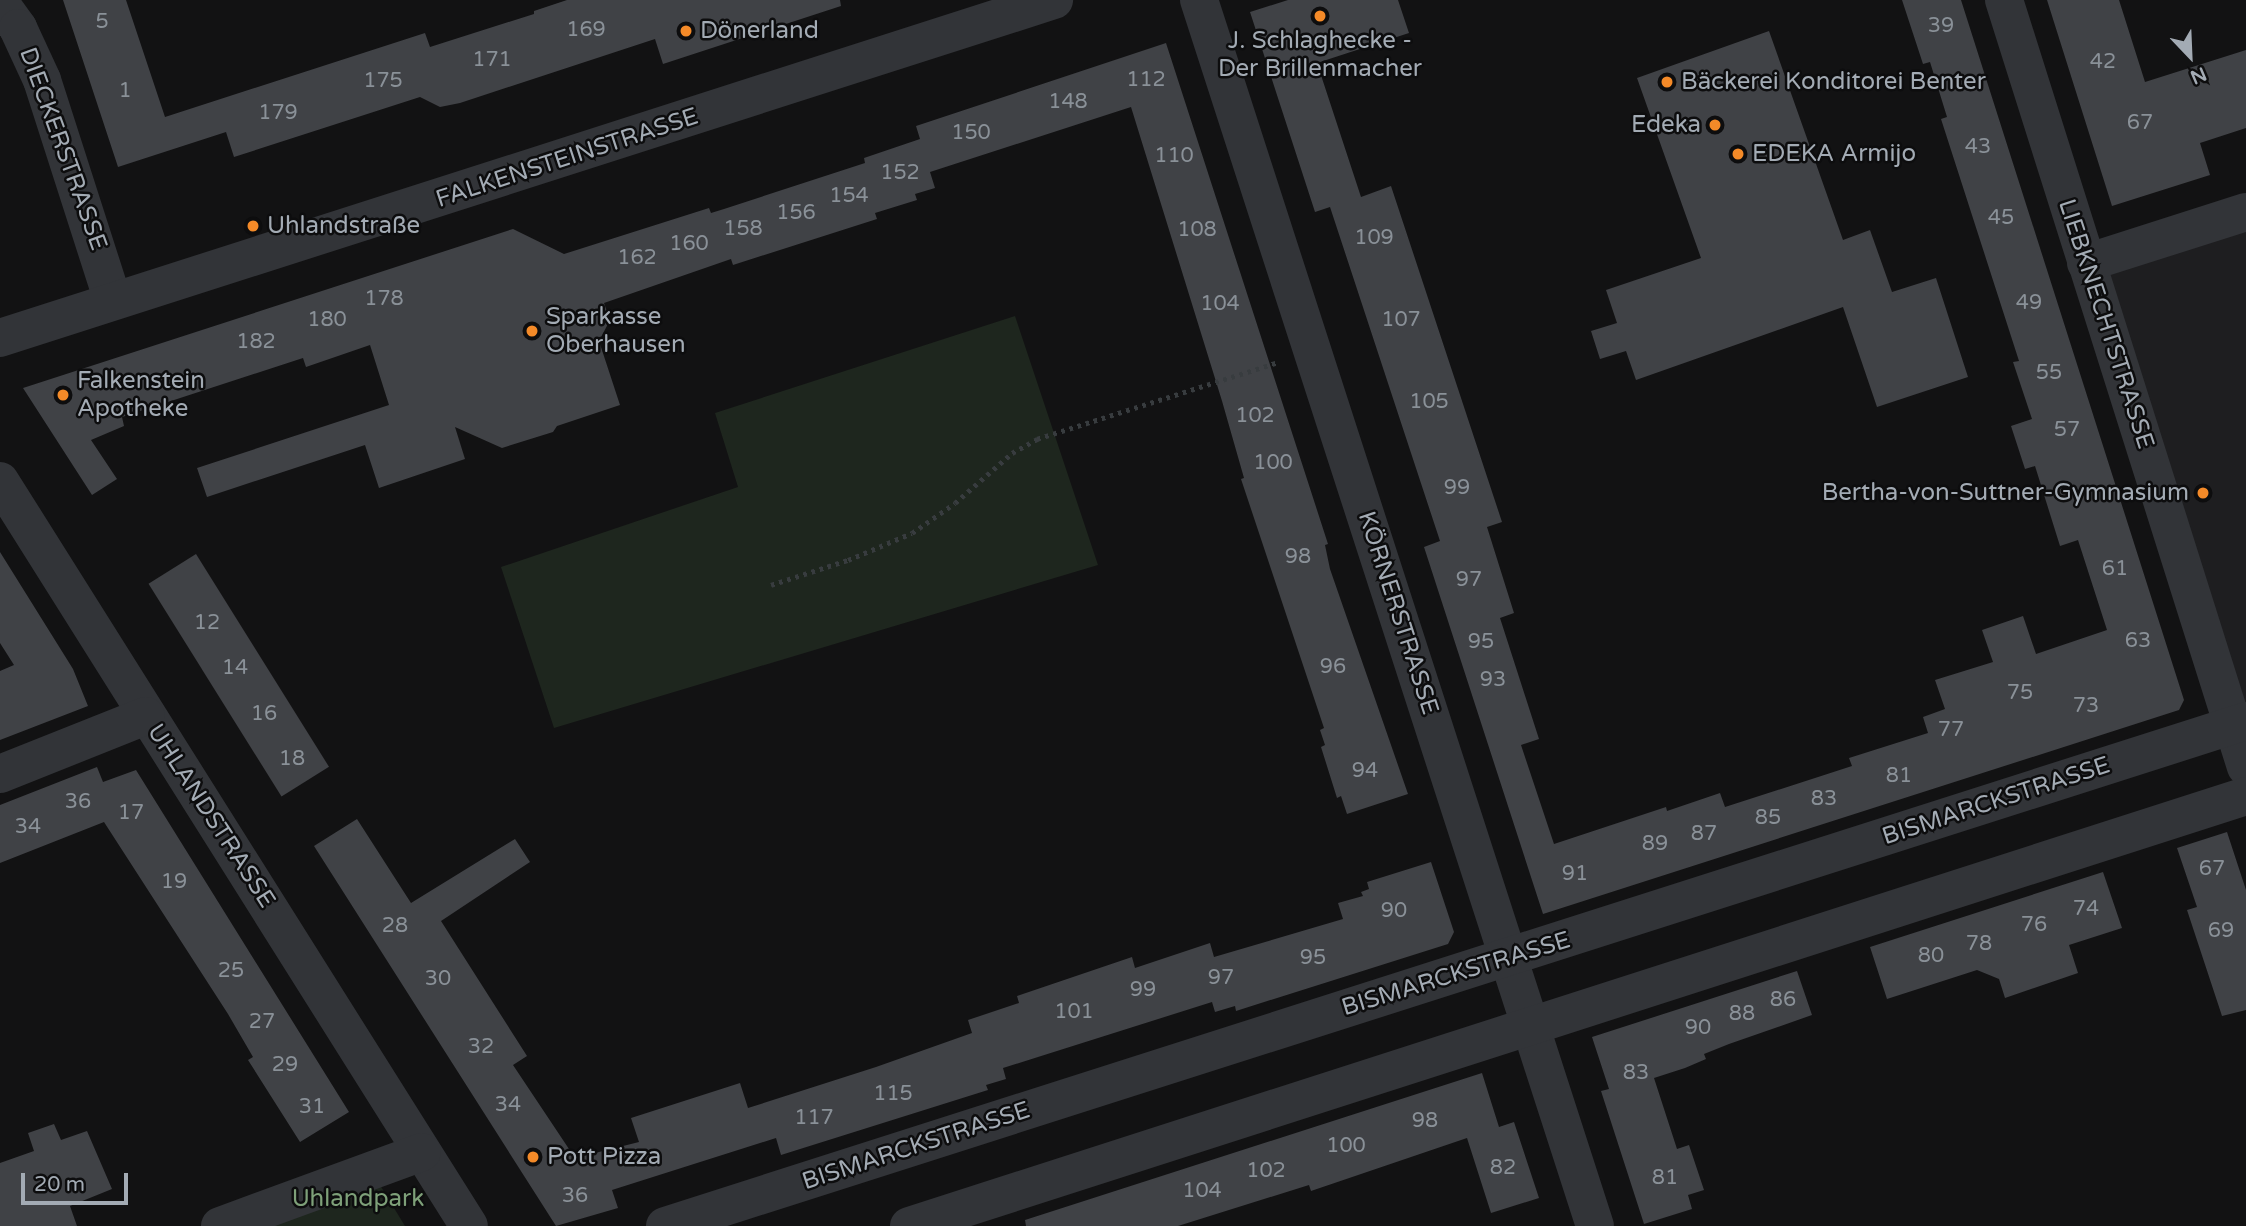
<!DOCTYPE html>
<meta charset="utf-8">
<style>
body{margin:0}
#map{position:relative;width:2246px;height:1226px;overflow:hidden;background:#121213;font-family:"Varela Round",sans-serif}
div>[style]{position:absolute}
.built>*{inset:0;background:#1e1e20}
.green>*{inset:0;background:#1e261e}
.building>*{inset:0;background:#404246;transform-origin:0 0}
.path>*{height:4.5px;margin-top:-2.25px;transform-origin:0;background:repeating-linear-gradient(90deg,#383c3f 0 3.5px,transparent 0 8.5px)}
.minor>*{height:38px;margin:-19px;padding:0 19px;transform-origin:19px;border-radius:19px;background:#323438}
.dots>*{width:19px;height:19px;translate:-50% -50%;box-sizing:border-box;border:4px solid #0d0d0e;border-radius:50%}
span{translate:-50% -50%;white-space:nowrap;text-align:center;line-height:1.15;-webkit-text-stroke:5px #0d0d0e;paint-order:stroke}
.number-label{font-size:21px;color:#8a9198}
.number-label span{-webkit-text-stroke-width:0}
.poi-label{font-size:24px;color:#a3abb4}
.left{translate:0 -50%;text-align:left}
.right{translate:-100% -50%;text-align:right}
.street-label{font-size:24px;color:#a3abb4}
.park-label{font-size:24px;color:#7ea079}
.north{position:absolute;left:2155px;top:21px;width:70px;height:70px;-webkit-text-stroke:5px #0d0d0e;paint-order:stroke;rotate:157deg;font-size:19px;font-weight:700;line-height:28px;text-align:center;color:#a3abb4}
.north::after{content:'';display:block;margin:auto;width:24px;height:32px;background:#a3abb4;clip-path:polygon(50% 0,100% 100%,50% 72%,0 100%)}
.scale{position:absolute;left:21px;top:1173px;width:107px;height:32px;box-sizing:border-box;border:4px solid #a3abb4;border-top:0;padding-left:9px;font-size:21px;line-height:24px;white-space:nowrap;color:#a3abb4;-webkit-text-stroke:5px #0d0d0e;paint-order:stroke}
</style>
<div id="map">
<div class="built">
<div style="clip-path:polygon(2246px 212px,2246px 763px,2086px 263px)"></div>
</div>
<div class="green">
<div style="clip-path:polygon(1015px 316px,1098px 565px,554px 728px,501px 567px,738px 487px,715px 413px)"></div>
<div style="clip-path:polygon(369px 1167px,405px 1226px,230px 1226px)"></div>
</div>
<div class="building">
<div style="clip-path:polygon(63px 0,126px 0,165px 117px,425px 33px,430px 47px,534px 14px,534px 11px,567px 0,840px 0,841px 6px,663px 64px,655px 39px,460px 103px,440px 107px,420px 97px,234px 157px,226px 132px,118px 167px)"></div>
<div style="clip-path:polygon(1288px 0,1398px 0,1409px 33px,1317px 63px,1361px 197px,1391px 186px,1502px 522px,1487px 527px,1514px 613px,1500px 618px,1539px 739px,1521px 745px,1554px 844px,1666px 807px,1667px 811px,1720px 793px,1725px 807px,1852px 766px,1849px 758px,1928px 733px,1923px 717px,1945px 709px,1935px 680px,1993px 662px,1982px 630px,2023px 616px,2036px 654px,2107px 630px,2078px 540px,2060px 546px,2035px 466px,2025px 469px,2011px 426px,2032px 419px,2013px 362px,2019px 361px,1941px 119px,1947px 117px,1930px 62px,1923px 64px,1902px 0,1961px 0,2184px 700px,2179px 710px,1543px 914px,1424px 547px,1440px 541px,1411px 453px,1330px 207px,1315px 212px,1250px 12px)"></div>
<div style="clip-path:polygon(2047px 0,2119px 0,2145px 82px,2246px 50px,2246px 128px,2200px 143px,2210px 175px,2112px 206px)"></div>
<div style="clip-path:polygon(1769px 31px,1843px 240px,1870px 230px,1892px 292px,1936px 278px,1968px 377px,1877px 407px,1843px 307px,1636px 380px,1626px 351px,1600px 359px,1591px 331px,1617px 323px,1606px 290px,1701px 258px,1637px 78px)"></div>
<div style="clip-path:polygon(1166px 43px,1328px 544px,1325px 545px,1330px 569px,1408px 794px,1347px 814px,1341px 796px,1337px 798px,1321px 747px,1325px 745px,1320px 730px,1324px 728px,1241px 479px,1244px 478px,1222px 401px,1131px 107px,930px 172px,935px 188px,915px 194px,917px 200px,875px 213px,877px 219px,733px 265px,731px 259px,604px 303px,610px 320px,599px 341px,620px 405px,557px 426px,553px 432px,502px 448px,455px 427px,465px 459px,379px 488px,365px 445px,207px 497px,197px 468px,389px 405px,370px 345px,306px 367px,303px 358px,122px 417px,124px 426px,91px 440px,117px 479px,92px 495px,23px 388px,513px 229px,564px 254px,709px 208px,711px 213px,724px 209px,865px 163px,864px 158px,920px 139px,916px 126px)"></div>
<div style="clip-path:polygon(0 552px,73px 669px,88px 706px,0 740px,0 671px,14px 665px,0 643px)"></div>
<div style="left:196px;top:554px;width:251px;height:56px;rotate:58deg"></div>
<div style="clip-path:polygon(97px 767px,103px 782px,136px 770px,349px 1112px,300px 1142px,248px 1060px,253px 1057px,228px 1014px,104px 822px,0 863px,0 805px)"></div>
<div style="clip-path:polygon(357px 819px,411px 903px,515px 839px,530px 862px,441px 921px,527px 1056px,513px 1065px,575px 1158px,639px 1142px,631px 1118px,740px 1083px,748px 1108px,876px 1067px,972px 1033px,968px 1020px,1019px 1003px,1017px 996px,1132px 957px,1135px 968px,1210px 943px,1214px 957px,1343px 919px,1338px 903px,1363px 896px,1361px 892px,1369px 889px,1367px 882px,1431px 862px,1454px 932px,1448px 944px,1236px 1011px,1235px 1006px,1215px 1012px,1212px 1002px,1038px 1057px,1003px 1068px,1006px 1079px,986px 1085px,988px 1090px,781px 1155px,776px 1138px,612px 1190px,618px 1208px,556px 1226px,314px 846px)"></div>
<div style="clip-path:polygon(2227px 832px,2246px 890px,2246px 1010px,2222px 1016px,2187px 910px,2197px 907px,2177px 848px)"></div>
<div style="clip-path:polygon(2103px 872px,2122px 928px,2069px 945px,2078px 973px,2005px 998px,1999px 979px,1977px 970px,1887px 999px,1870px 947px)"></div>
<div style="clip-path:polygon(1797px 971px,1812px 1015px,1729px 1044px,1704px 1054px,1706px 1059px,1685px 1068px,1654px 1078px,1677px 1149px,1689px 1145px,1704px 1190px,1688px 1195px,1692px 1209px,1644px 1224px,1601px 1091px,1609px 1089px,1592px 1037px)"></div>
<div style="clip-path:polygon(1482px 1073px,1499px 1127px,1514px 1122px,1539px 1198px,1491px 1213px,1467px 1138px,1311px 1191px,1309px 1185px,1178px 1226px,1026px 1226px,1025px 1220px)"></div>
<div style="clip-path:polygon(54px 1124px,61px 1140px,87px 1131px,112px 1189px,70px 1206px,77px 1226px,0 1226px,0 1163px,34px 1151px,28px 1133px)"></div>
</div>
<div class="path">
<div style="left:771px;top:585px;width:81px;rotate:-18deg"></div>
<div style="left:848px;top:560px;width:69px;rotate:-22.9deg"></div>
<div style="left:912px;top:533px;width:52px;rotate:-34.9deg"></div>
<div style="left:955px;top:503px;width:76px;rotate:-41.3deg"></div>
<div style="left:1012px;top:453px;width:29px;rotate:-29deg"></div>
<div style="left:1037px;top:439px;width:254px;rotate:-17.7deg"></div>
</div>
<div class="minor">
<div style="left:1199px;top:0;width:1288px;rotate:72.1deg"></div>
<div style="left:2004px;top:0;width:804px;rotate:72.49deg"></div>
<div style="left:0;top:3px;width:31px;rotate:54deg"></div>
<div style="left:18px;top:28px;width:57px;rotate:65.2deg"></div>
<div style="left:42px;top:80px;width:232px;rotate:72.2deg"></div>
<div style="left:2086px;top:263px;width:168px;rotate:-17.7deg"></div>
<div style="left:0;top:338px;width:1107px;rotate:-17.78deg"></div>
<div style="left:0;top:481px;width:880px;rotate:57.81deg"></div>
<div style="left:0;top:774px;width:157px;rotate:-21.7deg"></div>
<div style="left:220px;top:1226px;width:215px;rotate:-20.1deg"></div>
<div style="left:665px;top:1226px;width:1660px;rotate:-17.71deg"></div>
<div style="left:909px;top:1226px;width:1404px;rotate:-17.83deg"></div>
</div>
<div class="dots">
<div style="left:1320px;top:16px;background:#f48a28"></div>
<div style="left:686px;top:31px;background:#f48a28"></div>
<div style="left:1667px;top:82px;background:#f48a28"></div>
<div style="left:1715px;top:125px;background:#f48a28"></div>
<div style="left:1738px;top:154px;background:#f48a28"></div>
<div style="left:253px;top:226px;background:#f48a28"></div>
<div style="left:532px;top:331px;background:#f48a28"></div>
<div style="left:63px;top:395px;background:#f48a28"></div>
<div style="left:2203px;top:493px;background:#f48a28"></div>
<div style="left:533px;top:1157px;background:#f48a28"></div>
</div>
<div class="number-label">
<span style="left:102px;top:22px">5</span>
<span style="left:1941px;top:26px">39</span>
<span style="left:586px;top:30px">169</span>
<span style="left:492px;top:60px">171</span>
<span style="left:2103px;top:62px">42</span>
<span style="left:1146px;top:80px">112</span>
<span style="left:383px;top:81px">175</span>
<span style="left:125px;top:91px">1</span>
<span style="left:1068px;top:102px">148</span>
<span style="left:278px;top:113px">179</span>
<span style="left:2140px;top:123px">67</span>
<span style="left:971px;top:133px">150</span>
<span style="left:1978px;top:147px">43</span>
<span style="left:1174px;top:156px">110</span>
<span style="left:900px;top:173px">152</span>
<span style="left:849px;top:196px">154</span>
<span style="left:796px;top:213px">156</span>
<span style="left:2001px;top:218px">45</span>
<span style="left:743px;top:229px">158</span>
<span style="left:1197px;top:230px">108</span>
<span style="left:1374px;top:238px">109</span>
<span style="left:689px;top:244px">160</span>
<span style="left:637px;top:258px">162</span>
<span style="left:384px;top:299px">178</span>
<span style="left:2029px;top:303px">49</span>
<span style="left:1220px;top:304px">104</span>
<span style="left:327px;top:320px">180</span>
<span style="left:1401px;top:320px">107</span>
<span style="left:256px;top:342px">182</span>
<span style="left:2049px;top:373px">55</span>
<span style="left:1429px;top:402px">105</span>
<span style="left:1255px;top:416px">102</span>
<span style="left:2067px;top:430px">57</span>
<span style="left:1273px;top:463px">100</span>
<span style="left:1457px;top:488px">99</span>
<span style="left:1298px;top:557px">98</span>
<span style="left:2115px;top:569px">61</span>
<span style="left:1469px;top:580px">97</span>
<span style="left:207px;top:623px">12</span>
<span style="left:2138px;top:641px">63</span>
<span style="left:1481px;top:642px">95</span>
<span style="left:1333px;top:667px">96</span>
<span style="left:235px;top:668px">14</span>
<span style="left:1493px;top:680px">93</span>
<span style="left:2020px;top:693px">75</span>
<span style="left:2086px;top:706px">73</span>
<span style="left:264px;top:714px">16</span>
<span style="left:1951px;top:730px">77</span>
<span style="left:292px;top:759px">18</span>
<span style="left:1365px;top:771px">94</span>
<span style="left:1899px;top:776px">81</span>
<span style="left:1824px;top:799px">83</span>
<span style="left:78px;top:802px">36</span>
<span style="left:131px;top:813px">17</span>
<span style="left:1768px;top:818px">85</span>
<span style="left:28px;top:827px">34</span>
<span style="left:1704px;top:834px">87</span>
<span style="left:1655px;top:844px">89</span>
<span style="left:2212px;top:869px">67</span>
<span style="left:1575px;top:874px">91</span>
<span style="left:174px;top:882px">19</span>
<span style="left:2086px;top:909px">74</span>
<span style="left:1394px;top:911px">90</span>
<span style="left:2034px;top:925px">76</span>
<span style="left:395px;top:926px">28</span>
<span style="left:2221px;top:931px">69</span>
<span style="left:1979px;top:944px">78</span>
<span style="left:1931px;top:956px">80</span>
<span style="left:1313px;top:958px">95</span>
<span style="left:231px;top:971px">25</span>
<span style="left:1221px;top:978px">97</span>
<span style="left:438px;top:979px">30</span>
<span style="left:1143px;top:990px">99</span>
<span style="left:1783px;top:1000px">86</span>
<span style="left:1074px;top:1012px">101</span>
<span style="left:1742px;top:1014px">88</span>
<span style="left:262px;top:1022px">27</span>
<span style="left:1698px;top:1028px">90</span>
<span style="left:481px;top:1047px">32</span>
<span style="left:285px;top:1065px">29</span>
<span style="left:1636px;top:1073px">83</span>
<span style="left:893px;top:1094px">115</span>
<span style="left:508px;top:1105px">34</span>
<span style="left:312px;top:1107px">31</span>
<span style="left:814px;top:1118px">117</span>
<span style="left:1425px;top:1121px">98</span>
<span style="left:1346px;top:1146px">100</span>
<span style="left:1503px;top:1168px">82</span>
<span style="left:1266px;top:1171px">102</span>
<span style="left:1665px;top:1178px">81</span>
<span style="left:1202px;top:1191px">104</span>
<span style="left:575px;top:1196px">36</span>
</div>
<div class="poi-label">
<span class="left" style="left:700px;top:31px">Dönerland</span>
<span style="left:1320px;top:55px">J. Schlaghecke -<br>Der Brillenmacher</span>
<span class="left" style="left:1681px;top:82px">Bäckerei Konditorei Benter</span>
<span class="right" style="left:1701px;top:125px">Edeka</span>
<span class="left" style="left:1752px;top:154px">EDEKA Armijo</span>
<span class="left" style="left:267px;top:226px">Uhlandstraße</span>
<span class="left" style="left:546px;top:331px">Sparkasse<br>Oberhausen</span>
<span class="left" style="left:77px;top:395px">Falkenstein<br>Apotheke</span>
<span class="right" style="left:2189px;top:493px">Bertha-von-Suttner-Gymnasium</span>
<span class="left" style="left:547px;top:1157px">Pott Pizza</span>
</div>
<div class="street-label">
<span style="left:63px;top:149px;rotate:70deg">DIECKERSTRASSE</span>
<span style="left:567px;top:158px;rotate:-18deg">FALKENSTEINSTRASSE</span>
<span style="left:2106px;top:324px;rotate:72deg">LIEBKNECHTSTRASSE</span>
<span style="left:1398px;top:613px;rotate:72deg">KÖRNERSTRASSE</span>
<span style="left:1996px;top:801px;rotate:-18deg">BISMARCKSTRASSE</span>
<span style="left:211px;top:816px;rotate:57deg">UHLANDSTRASSE</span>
<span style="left:1456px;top:974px;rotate:-17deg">BISMARCKSTRASSE</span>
<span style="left:916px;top:1146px;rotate:-18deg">BISMARCKSTRASSE</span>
</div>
<div class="park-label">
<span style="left:358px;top:1199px">Uhlandpark</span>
</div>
<div class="north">N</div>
<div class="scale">20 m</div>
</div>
